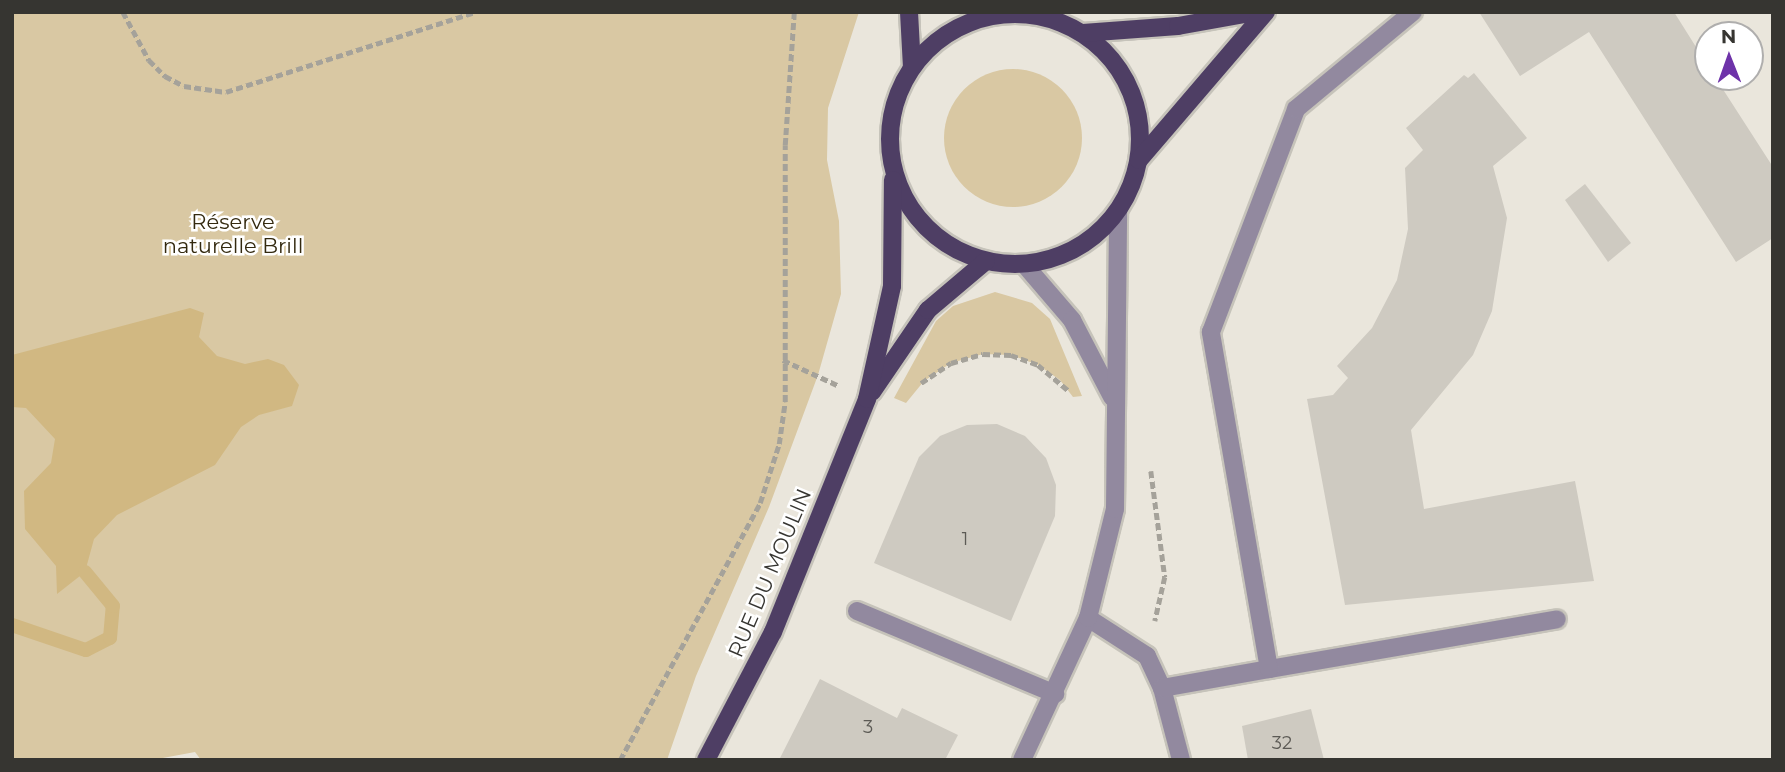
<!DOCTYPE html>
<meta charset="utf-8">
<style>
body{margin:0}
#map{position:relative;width:1785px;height:772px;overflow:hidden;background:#eae6dc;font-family:Montserrat,sans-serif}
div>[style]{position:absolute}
.green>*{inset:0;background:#d9c8a3}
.round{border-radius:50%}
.water>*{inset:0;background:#d1b882}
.stream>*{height:14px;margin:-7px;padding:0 7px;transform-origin:7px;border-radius:7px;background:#d1b882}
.building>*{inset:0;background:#cecac1}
.path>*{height:4.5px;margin-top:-2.25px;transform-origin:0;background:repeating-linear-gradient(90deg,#a5a29a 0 7px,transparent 0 10.5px)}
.roads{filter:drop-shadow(2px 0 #c6c3ba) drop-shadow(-2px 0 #c6c3ba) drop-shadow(0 2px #c6c3ba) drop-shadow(0 -2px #c6c3ba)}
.minor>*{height:18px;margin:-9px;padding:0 9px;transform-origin:9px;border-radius:9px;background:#92899f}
.major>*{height:18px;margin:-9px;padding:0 9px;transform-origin:9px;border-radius:9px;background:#4e3e64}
.major>.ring{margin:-9px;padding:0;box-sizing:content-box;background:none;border:18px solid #4e3e64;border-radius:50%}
span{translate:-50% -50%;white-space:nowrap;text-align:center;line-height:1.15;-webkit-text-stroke:5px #fff;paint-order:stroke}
.number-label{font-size:18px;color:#5c5a55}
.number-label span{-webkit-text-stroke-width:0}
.park-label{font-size:21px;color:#33290f}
.street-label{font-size:21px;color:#363531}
.frame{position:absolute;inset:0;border:14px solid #363531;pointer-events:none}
.north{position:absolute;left:1694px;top:21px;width:70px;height:70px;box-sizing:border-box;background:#fff;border:2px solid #afaead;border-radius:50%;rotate:359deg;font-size:19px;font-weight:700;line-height:28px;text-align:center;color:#363531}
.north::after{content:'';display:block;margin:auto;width:24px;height:32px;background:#6e33a9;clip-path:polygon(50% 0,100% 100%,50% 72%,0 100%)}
</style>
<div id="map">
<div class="green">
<div style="clip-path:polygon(12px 12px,859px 12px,828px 108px,827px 160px,839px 221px,841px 294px,818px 375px,769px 507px,696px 676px,667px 760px,201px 760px,195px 752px,152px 760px,12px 760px)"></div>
<div class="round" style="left:944px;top:69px;width:138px;height:138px"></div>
<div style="clip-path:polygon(995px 292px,1032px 303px,1050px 319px,1082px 396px,1073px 397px,1060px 380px,1038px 365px,1011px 355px,983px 354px,951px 363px,924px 381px,906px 403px,894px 398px,936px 321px,953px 306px)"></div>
</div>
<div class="water">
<div style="clip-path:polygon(190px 308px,204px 313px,199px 337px,217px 356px,245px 364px,268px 359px,284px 365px,299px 385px,292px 406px,259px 415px,241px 427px,215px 465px,117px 515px,94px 539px,85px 572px,57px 594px,56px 566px,25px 529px,24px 491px,51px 463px,55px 439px,26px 408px,12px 407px,12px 355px)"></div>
</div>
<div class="stream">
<div style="left:12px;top:625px;width:78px;rotate:18.7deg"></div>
<div style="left:86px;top:650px;width:27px;rotate:-27deg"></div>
<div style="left:110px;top:638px;width:32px;rotate:-85deg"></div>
<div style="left:113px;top:606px;width:44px;rotate:-129.5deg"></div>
</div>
<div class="building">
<div style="clip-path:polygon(1479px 12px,1674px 12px,1708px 66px,1708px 77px,1715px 77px,1773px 167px,1773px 238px,1736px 262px,1589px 32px,1520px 76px)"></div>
<div style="clip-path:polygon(1474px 73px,1527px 138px,1493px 166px,1507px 218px,1492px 311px,1473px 355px,1411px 430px,1424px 509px,1575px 481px,1594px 581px,1345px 605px,1307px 399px,1333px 395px,1348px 378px,1337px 366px,1372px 328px,1397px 280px,1408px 229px,1405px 168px,1423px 150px,1406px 128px,1464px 75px,1468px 78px)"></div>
<div style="clip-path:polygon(1585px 184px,1631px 243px,1608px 262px,1565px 200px)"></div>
<div style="clip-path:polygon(997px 424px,1025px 436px,1046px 458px,1056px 485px,1055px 516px,1011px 621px,874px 563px,919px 457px,940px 436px,967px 425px)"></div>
<div style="clip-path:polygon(820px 679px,897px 718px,902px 708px,958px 735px,945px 760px,779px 760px)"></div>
<div style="clip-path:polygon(1311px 709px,1324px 760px,1248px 760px,1242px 726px)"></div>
</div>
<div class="path">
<div style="left:123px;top:12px;width:55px;rotate:61.6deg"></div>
<div style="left:149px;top:60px;width:23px;rotate:45deg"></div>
<div style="left:165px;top:76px;width:21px;rotate:28deg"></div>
<div style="left:184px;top:86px;width:42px;rotate:8.1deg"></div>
<div style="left:226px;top:92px;width:262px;rotate:-17.8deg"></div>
<div style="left:783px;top:360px;width:60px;rotate:24.8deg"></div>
<div style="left:921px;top:383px;width:36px;rotate:-34deg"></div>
<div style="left:951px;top:363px;width:33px;rotate:-16deg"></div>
<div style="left:983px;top:354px;width:28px;rotate:2deg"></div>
<div style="left:1011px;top:355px;width:29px;rotate:20deg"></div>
<div style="left:1038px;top:365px;width:39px;rotate:40deg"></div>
<div style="left:1151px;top:471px;width:107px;rotate:82.5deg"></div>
<div style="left:1165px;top:577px;width:45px;rotate:102.8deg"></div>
<div style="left:620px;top:760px;width:293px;rotate:-61.4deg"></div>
<div style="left:760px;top:503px;width:62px;rotate:-72.1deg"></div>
<div style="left:779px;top:444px;width:42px;rotate:-81.9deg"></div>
<div style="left:785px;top:402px;width:257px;rotate:-90deg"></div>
<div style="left:785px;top:145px;width:133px;rotate:-86.1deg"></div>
</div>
<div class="roads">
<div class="minor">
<div style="left:1024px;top:264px;width:74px;rotate:49.4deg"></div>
<div style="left:1072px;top:320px;width:87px;rotate:62.5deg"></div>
<div style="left:857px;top:611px;width:215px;rotate:22.7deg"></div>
<div style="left:1088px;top:618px;width:70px;rotate:32.8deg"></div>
<div style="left:1147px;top:656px;width:35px;rotate:65deg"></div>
<div style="left:1162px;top:688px;width:74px;rotate:75.2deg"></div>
<div style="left:1269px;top:669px;width:292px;rotate:-9.8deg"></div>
<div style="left:1162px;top:688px;width:109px;rotate:-10.1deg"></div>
<div style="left:1269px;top:669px;width:342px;rotate:-99.8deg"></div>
<div style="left:1211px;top:332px;width:239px;rotate:-69.1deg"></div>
<div style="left:1296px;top:109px;width:152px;rotate:-39.7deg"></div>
<div style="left:1022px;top:760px;width:157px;rotate:-65.1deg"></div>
<div style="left:1088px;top:618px;width:112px;rotate:-76.1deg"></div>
<div style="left:1115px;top:509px;width:298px;rotate:-89.4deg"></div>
</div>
<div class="major">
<div style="left:909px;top:12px;width:55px;rotate:86.9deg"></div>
<div class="ring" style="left:890px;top:14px;width:232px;height:232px"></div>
<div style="left:1083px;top:33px;width:95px;rotate:-4.2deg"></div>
<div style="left:1178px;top:26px;width:78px;rotate:-10.3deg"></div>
<div style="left:1139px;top:160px;width:195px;rotate:-49.4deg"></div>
<div style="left:872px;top:392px;width:99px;rotate:-55.7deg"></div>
<div style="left:928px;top:310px;width:76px;rotate:-40.2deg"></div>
<div style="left:706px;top:760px;width:144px;rotate:-62.4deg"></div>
<div style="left:773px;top:632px;width:251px;rotate:-68deg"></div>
<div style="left:867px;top:399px;width:116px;rotate:-77.5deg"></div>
<div style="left:892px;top:286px;width:106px;rotate:-89.5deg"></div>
</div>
</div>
<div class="number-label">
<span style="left:965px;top:539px">1</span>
<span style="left:868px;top:727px">3</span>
<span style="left:1282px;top:743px">32</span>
</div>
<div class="park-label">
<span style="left:233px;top:234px">Réserve<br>naturelle Brill</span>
</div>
<div class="street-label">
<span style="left:770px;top:573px;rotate:-67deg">RUE DU MOULIN</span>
</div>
<div class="frame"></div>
<div class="north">N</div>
</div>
